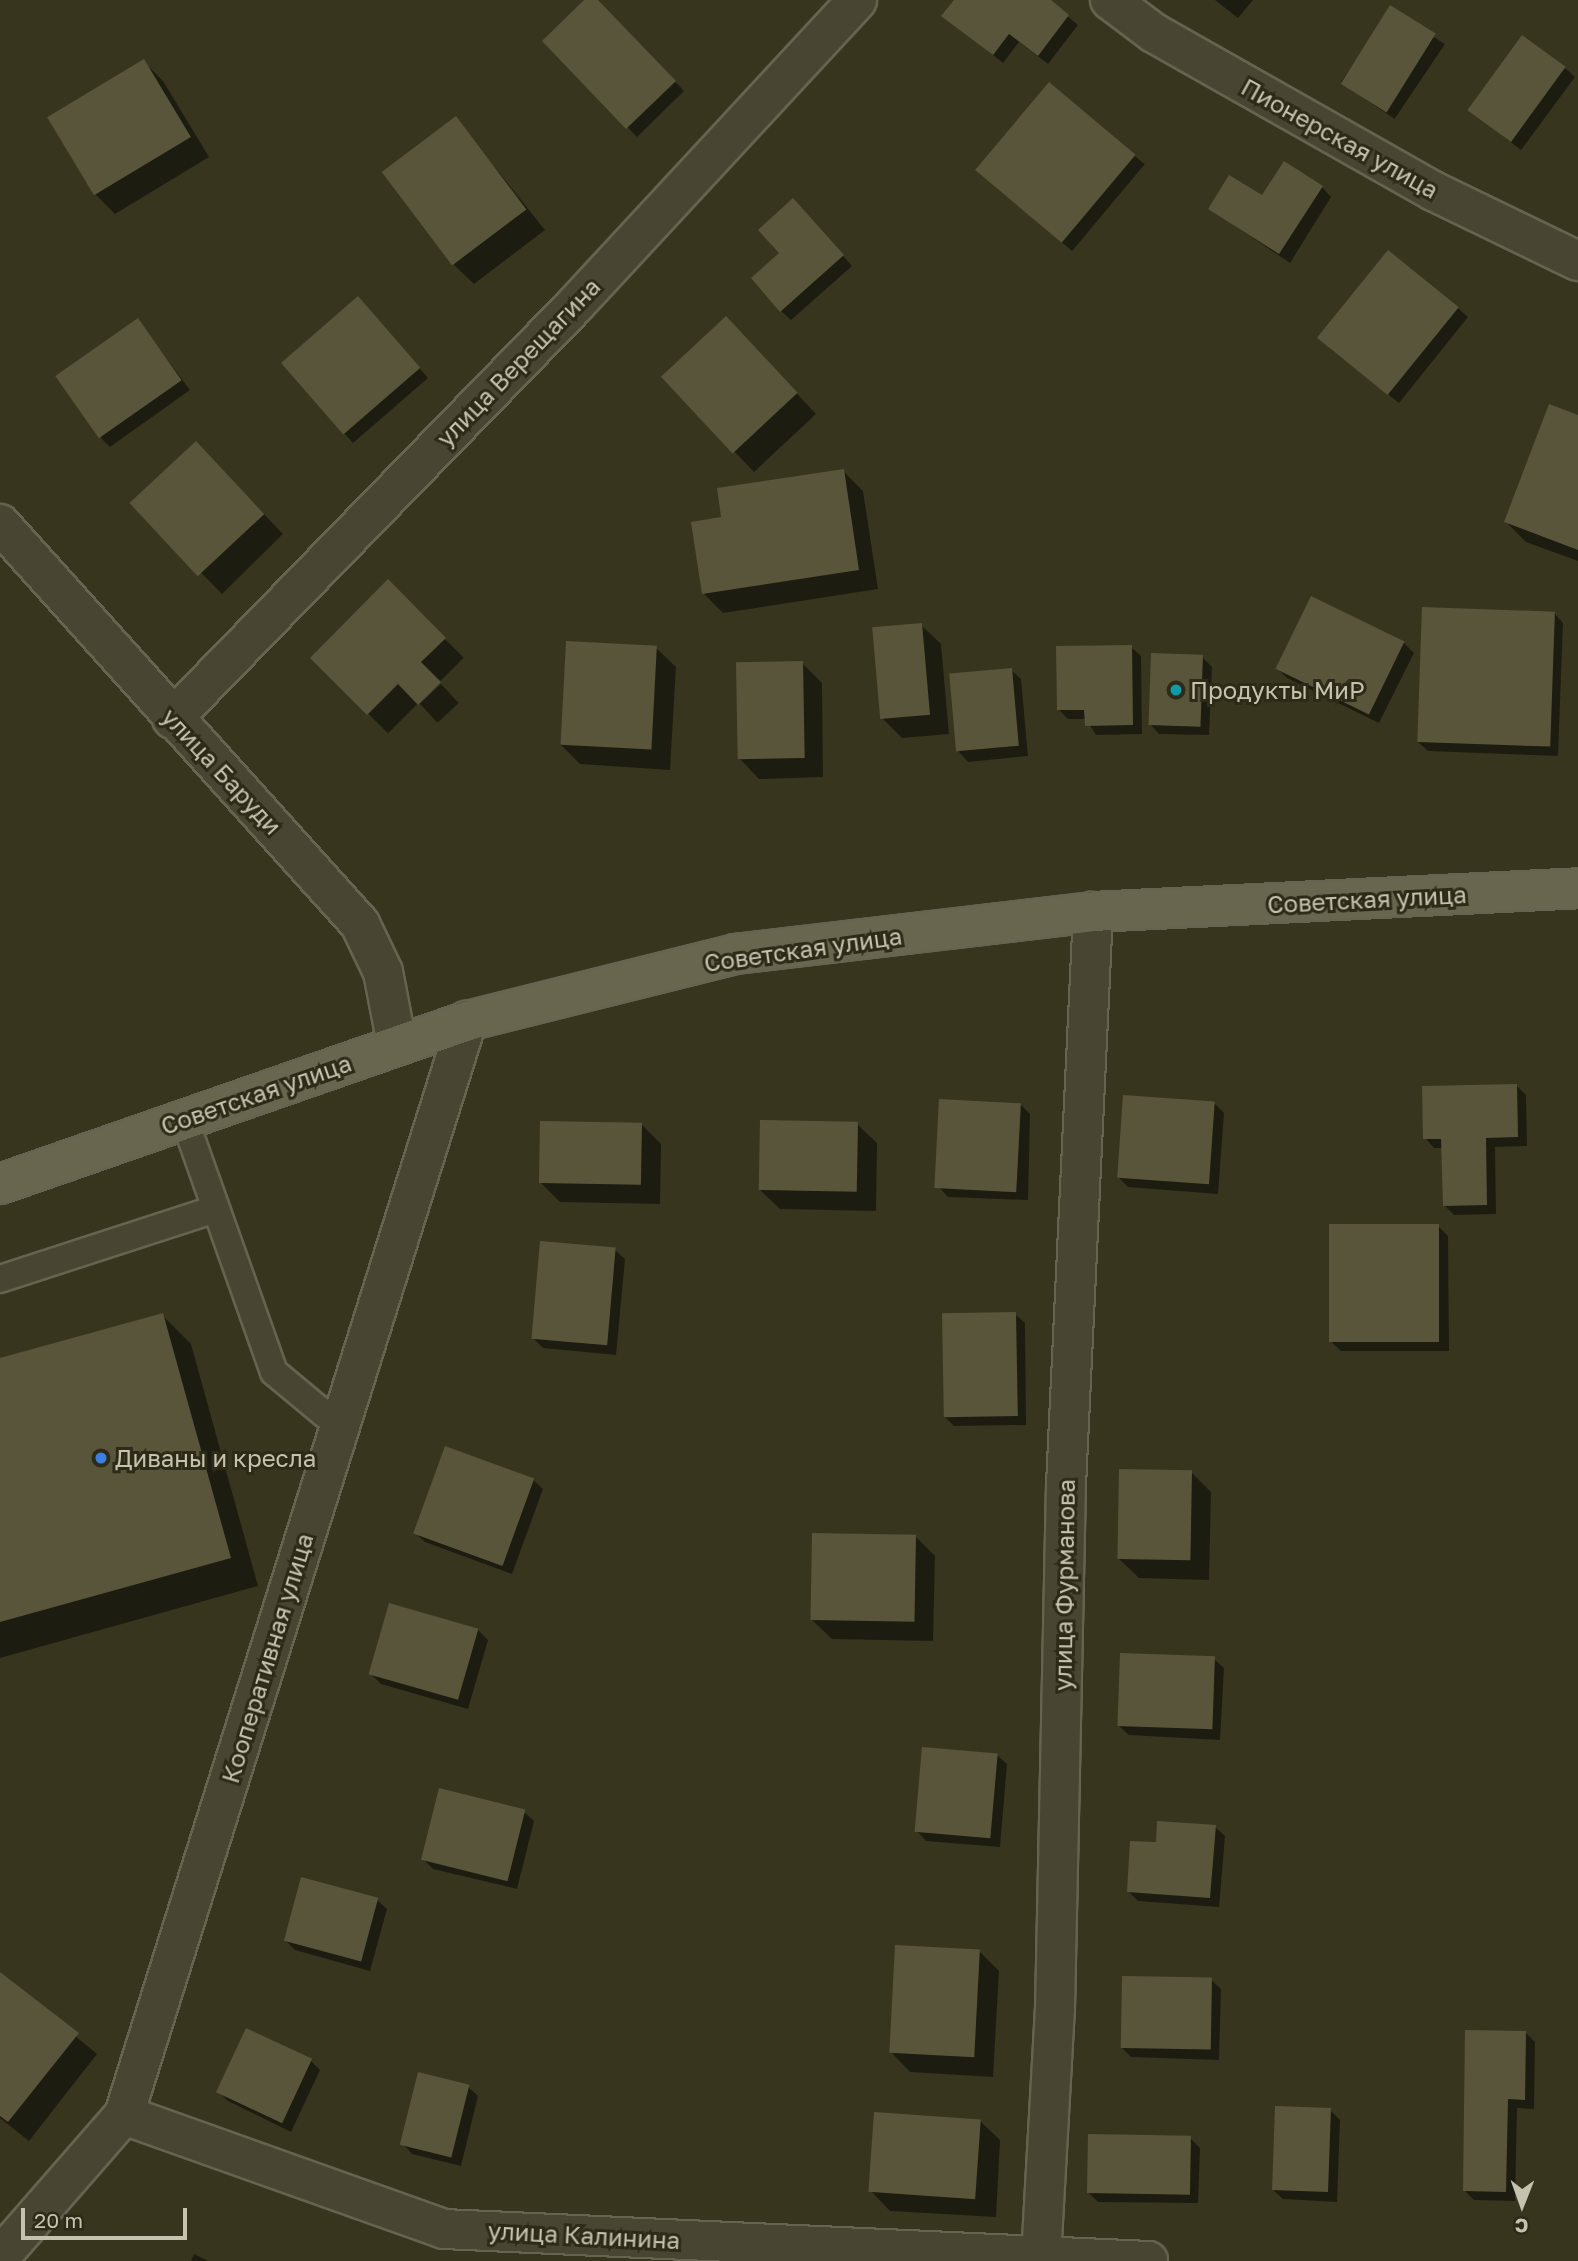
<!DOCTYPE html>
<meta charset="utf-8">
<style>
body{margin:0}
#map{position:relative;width:1578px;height:2261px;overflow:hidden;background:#38351f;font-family:"Golos Text",sans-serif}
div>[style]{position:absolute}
.shadow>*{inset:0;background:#0007;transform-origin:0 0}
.building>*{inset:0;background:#58553b;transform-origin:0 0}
.roads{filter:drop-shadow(2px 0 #666450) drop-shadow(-2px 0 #666450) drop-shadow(0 2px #666450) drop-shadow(0 -2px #666450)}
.service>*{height:26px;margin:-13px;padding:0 13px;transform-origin:13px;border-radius:13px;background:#484633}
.minor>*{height:38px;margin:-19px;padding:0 19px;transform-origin:19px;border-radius:19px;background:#484633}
.primary>*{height:38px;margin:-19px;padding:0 19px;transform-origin:19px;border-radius:19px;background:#696650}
.dots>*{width:19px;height:19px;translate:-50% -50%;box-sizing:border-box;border:4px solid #2d2a18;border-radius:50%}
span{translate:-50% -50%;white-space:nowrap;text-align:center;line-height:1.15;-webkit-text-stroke:6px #2d2a18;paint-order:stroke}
.street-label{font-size:24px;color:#c5c3ad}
.poi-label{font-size:24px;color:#c5c3ad}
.left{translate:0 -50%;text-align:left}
.north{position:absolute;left:1487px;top:2170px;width:70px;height:70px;-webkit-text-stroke:5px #2d2a18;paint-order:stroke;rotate:181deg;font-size:19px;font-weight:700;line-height:28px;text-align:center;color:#c5c3ad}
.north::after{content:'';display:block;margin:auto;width:24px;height:32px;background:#c5c3ad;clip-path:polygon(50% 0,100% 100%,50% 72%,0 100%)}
.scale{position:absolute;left:21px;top:2208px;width:166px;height:32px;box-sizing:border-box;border:4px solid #c5c3ad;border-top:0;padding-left:9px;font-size:21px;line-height:24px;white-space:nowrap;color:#c5c3ad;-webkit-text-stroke:5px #2d2a18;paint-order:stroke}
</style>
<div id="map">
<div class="shadow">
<div style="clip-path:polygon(587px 0,596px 0,684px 91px,637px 137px,545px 41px)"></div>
<div style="clip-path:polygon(956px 0,1048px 0,1078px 25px,1048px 64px,1019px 42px,1003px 63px,944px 16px)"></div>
<div style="clip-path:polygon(1215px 0,1253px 0,1238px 18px)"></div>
<div style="left:1391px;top:8px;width:65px;height:90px;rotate:34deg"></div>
<div style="clip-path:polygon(143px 61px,163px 81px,209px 157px,115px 214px,95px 194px)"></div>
<div style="clip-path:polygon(1565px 68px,1575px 77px,1521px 150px,1469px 110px)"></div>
<div style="left:1049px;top:84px;width:125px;height:113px;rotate:40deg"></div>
<div style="clip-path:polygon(456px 119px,545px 230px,474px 284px,454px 265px)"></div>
<div style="clip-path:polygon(1322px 187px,1331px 197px,1290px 263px,1210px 209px)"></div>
<div style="clip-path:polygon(803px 210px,852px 266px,791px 320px,781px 311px)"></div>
<div style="clip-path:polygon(358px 298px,428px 378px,353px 443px,344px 433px)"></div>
<div style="clip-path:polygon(1458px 308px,1468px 317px,1399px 403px,1329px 348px)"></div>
<div style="clip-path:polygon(138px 320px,190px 390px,110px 447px,101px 438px)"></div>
<div style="clip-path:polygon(745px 338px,816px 414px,754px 472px,663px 377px)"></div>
<div style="clip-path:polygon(1578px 417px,1578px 561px,1526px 542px,1506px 522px)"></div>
<div style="clip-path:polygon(215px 463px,283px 534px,222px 594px,134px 504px)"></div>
<div style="clip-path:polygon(843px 471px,863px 491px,878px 589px,723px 613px,703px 593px)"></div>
<div style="left:388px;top:582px;width:107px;height:107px;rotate:45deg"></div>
<div style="clip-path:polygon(1312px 598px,1404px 643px,1414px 653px,1379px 723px,1287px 678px,1277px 668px)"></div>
<div style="clip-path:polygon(1554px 613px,1563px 623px,1558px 756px,1428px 751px,1418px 742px)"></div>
<div style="clip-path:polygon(921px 625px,941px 644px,949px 734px,902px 738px,882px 718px)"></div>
<div style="clip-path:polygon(1131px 647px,1141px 656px,1142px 734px,1096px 735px,1086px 719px,1068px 719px,1058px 709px)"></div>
<div style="clip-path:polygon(656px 648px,676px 667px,670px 770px,580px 764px,560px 744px)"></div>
<div style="clip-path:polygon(1202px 657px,1212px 667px,1209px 735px,1159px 734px,1150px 724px)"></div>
<div style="clip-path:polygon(802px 663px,822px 683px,823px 777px,759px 779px,740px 759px)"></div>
<div style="clip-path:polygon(1011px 670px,1021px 679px,1028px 756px,968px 762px,959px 752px)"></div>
<div style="left:441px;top:684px;width:26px;height:29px;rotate:47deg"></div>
<div style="clip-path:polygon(1516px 1085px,1526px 1095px,1527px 1146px,1495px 1147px,1496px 1214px,1454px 1215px,1444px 1205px,1443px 1148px,1434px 1148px,1425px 1138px)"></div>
<div style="clip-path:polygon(1214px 1103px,1224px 1113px,1218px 1194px,1128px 1187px,1118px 1177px)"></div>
<div style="clip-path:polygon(1020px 1104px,1030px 1114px,1028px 1200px,948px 1197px,939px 1187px)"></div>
<div style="clip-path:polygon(857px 1124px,877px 1143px,876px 1211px,780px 1209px,760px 1190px)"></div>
<div style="clip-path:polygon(642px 1125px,661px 1144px,660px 1204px,560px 1202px,540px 1182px)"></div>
<div style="clip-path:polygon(1438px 1226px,1448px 1236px,1449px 1351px,1341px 1351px,1331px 1342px)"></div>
<div style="clip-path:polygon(615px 1250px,625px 1259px,616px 1355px,543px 1348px,533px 1338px)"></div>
<div style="clip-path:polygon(1015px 1314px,1025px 1323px,1026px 1425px,954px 1426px,944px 1416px)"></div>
<div style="clip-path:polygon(162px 1315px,191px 1344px,258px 1586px,0 1658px,0 1360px)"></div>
<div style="clip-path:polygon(1191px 1472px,1211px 1492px,1209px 1580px,1139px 1578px,1119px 1559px)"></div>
<div style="clip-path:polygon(533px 1480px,543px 1489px,512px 1574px,425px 1542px,415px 1533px)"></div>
<div style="clip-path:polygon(915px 1536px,935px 1556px,933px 1641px,832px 1639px,812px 1620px)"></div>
<div style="clip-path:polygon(478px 1630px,488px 1640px,468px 1709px,381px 1684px,371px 1674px)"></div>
<div style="clip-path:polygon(1214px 1659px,1224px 1668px,1220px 1740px,1129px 1735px,1119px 1726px)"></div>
<div style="clip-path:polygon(997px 1755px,1007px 1764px,1000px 1847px,926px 1841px,917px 1831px)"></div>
<div style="clip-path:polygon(524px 1812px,534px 1821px,517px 1889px,433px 1869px,423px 1859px)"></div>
<div style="clip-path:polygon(1215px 1827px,1225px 1836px,1219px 1907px,1138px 1901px,1128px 1891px,1157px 1844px)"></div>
<div style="clip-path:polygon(377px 1900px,387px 1909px,370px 1971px,295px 1950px,285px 1940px)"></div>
<div style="clip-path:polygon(980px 1952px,999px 1971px,993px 2077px,910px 2072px,891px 2052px)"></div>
<div style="clip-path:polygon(0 1974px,97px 2054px,29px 2141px,0 2118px)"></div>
<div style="clip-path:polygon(1211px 1980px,1221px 1989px,1219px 2060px,1131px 2057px,1122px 2048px)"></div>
<div style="clip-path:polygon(1525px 2032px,1535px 2042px,1534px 2109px,1517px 2108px,1515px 2201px,1474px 2200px,1464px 2190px)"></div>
<div style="clip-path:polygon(311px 2061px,320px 2070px,291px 2132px,228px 2101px,218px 2091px)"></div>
<div style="clip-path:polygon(468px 2087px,478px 2096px,461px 2166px,412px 2154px,403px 2144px)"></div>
<div style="clip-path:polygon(1330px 2110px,1340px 2120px,1337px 2202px,1283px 2199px,1273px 2190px)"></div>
<div style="clip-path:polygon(980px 2121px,1000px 2140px,996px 2217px,890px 2211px,871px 2191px)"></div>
<div style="clip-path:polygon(1190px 2138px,1200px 2148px,1198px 2203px,1098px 2202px,1088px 2192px)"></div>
<div style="clip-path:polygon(194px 2254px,208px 2261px,191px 2261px)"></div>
</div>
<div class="building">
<div style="clip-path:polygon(584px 0,598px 0,676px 81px,626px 129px,542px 41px)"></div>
<div style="clip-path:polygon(954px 0,1051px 0,1069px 15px,1038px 56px,1009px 34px,993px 55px,941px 16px)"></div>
<div style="left:1390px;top:5px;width:54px;height:93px;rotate:32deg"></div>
<div style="left:1522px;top:35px;width:54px;height:93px;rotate:36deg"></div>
<div style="left:144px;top:59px;width:91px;height:113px;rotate:59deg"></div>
<div style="left:1049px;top:82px;width:113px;height:115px;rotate:40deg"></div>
<div style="left:456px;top:116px;width:117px;height:93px;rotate:53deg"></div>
<div style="clip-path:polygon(1284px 161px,1323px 186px,1279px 254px,1208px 209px,1229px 175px,1262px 195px)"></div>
<div style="clip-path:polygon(793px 198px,844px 255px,780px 312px,751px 278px,779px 253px,758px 230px)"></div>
<div style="left:1388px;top:250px;width:91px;height:113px;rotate:39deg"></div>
<div style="left:358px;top:296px;width:95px;height:102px;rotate:49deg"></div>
<div style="left:726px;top:316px;width:105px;height:89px;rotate:47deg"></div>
<div style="left:138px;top:318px;width:76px;height:101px;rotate:55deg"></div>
<div style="clip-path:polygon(1549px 404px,1578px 415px,1578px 550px,1504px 522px)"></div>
<div style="left:196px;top:441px;width:100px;height:91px;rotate:47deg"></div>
<div style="clip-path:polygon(844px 469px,859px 570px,702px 594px,691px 522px,721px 517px,717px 488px)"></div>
<div style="clip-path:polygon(388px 579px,446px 638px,421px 662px,441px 682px,418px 705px,398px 684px,367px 715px,310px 658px)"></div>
<div style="left:1311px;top:596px;width:104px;height:81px;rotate:26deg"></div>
<div style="left:1422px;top:607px;width:133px;height:135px;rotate:2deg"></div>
<div style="left:922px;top:623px;width:92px;height:50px;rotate:85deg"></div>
<div style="left:566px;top:641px;width:91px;height:104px;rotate:3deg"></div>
<div style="clip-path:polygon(1132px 645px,1133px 725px,1085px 726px,1084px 710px,1057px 710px,1056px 646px)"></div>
<div style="left:1151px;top:653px;width:52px;height:72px;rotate:2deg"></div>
<div style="left:803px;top:661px;width:97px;height:67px;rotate:89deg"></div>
<div style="left:1012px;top:668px;width:78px;height:63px;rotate:85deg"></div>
<div style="clip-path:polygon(1517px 1084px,1518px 1137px,1486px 1138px,1487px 1205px,1443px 1206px,1441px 1139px,1423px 1139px,1422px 1086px)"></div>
<div style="left:1123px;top:1095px;width:92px;height:83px;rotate:4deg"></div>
<div style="left:939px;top:1099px;width:82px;height:89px;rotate:3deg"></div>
<div style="left:760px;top:1120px;width:98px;height:70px;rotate:1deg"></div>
<div style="left:540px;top:1121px;width:102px;height:62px;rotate:1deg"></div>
<div style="left:1439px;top:1224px;width:118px;height:110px;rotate:90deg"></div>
<div style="left:540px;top:1241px;width:76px;height:98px;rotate:5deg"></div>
<div style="left:1016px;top:1312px;width:104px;height:74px;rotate:89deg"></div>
<div style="clip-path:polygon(163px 1313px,231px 1558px,0 1622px,0 1358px)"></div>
<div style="left:445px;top:1446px;width:95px;height:93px;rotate:20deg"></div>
<div style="left:1119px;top:1469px;width:73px;height:90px;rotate:1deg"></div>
<div style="left:812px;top:1533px;width:104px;height:87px;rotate:1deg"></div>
<div style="left:389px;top:1603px;width:93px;height:74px;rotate:16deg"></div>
<div style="left:1120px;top:1653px;width:95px;height:73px;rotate:2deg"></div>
<div style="left:922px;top:1747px;width:76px;height:85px;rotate:5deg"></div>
<div style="left:439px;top:1788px;width:89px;height:74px;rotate:14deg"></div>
<div style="clip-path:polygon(1157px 1821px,1216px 1825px,1210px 1898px,1127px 1892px,1130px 1841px,1156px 1842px)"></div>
<div style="left:301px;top:1877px;width:80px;height:66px;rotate:15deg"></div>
<div style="left:895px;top:1945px;width:85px;height:108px;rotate:3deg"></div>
<div style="clip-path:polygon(0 1972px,79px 2033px,8px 2122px,0 2116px)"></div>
<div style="left:1122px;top:1976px;width:90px;height:72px;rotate:1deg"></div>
<div style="left:246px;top:2028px;width:73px;height:71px;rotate:25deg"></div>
<div style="clip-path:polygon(1465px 2030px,1526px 2031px,1525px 2100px,1508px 2099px,1506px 2192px,1463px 2191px)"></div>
<div style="left:418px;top:2072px;width:53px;height:75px;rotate:14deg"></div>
<div style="left:1275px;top:2106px;width:56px;height:84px;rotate:2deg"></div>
<div style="left:874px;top:2112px;width:107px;height:80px;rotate:4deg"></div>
<div style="left:1088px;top:2134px;width:103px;height:59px;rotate:1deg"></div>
</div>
<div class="roads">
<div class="service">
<div style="left:184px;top:1118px;width:269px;rotate:70.5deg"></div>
<div style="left:274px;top:1372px;width:86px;rotate:39.8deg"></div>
<div style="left:0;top:1279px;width:227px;rotate:-18deg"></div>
</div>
<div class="minor">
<div style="left:1110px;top:0;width:55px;rotate:36.9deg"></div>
<div style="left:1154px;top:33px;width:321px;rotate:29.5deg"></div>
<div style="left:1433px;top:191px;width:161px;rotate:25.8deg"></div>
<div style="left:0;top:524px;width:538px;rotate:48.01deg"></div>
<div style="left:360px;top:924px;width:53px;rotate:64.4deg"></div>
<div style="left:383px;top:972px;width:74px;rotate:79.1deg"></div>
<div style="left:172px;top:719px;width:578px;rotate:-45.77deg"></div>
<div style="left:575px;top:305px;width:415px;rotate:-47.2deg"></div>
<div style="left:124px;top:2115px;width:340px;rotate:19.6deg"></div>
<div style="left:444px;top:2229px;width:705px;rotate:2.6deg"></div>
<div style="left:0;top:2257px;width:189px;rotate:-48.9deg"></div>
<div style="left:124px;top:2115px;width:1147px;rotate:-72.59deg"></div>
<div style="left:1041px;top:2258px;width:249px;rotate:-86.8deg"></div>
<div style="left:1055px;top:2009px;width:524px;rotate:-88.8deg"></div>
<div style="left:1066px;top:1485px;width:574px;rotate:-87.3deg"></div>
</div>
<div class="primary">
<div style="left:0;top:1184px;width:495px;rotate:-19.2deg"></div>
<div style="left:467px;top:1021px;width:277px;rotate:-14deg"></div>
<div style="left:736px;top:954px;width:359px;rotate:-6.7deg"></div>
<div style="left:1093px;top:912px;width:486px;rotate:-2.8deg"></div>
</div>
</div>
<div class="dots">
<div style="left:1176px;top:690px;background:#0f9aa8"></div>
<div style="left:101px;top:1458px;background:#3f7fe0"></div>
</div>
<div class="street-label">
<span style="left:1340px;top:138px;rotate:29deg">Пионерская улица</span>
<span style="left:518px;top:362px;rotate:-46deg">улица Верещагина</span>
<span style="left:222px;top:771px;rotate:47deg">улица Баруди</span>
<span style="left:1367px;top:899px;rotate:-3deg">Советская улица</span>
<span style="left:803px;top:949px;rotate:-8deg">Советская улица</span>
<span style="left:256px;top:1094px;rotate:-19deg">Советская улица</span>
<span style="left:1064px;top:1585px;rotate:-89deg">улица Фурманова</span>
<span style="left:267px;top:1658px;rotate:-73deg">Кооперативная улица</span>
<span style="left:584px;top:2235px;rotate:3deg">улица Калинина</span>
</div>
<div class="poi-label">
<span class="left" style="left:1190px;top:690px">Продукты МиР</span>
<span class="left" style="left:115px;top:1458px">Диваны и кресла</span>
</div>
<div class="north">С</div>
<div class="scale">20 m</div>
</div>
